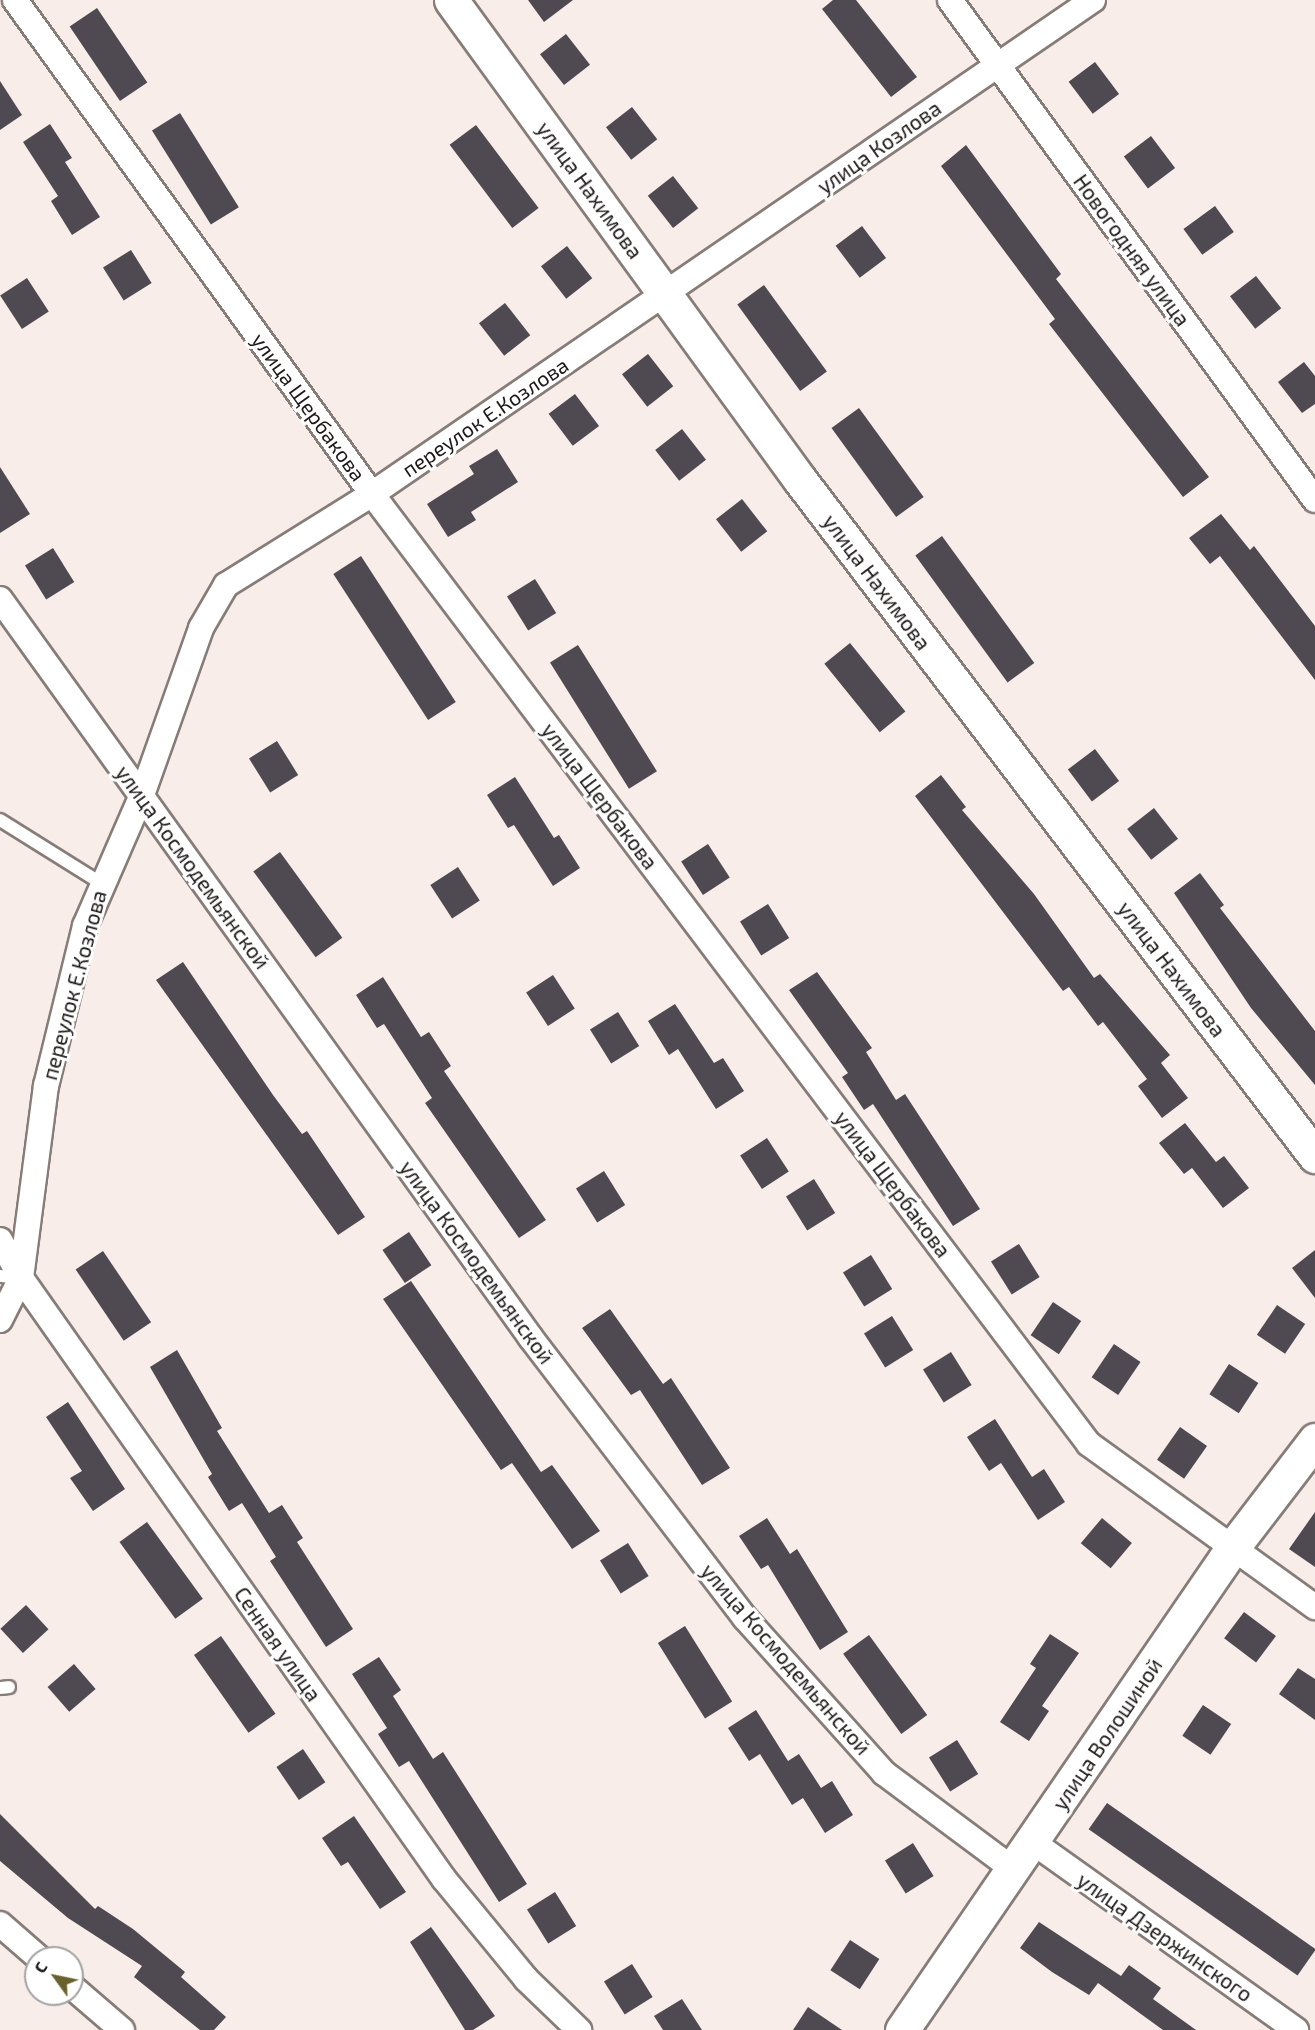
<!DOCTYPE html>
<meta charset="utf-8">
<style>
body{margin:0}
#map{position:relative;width:1315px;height:2030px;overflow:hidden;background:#f8ede8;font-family:"Exo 2",sans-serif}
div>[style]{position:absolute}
.building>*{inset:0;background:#4f4a52;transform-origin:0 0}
.roads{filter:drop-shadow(2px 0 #867c78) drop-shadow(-2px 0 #867c78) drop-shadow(0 2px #867c78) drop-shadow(0 -2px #867c78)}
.lane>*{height:12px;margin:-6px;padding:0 6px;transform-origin:6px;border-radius:6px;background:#fff}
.street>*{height:24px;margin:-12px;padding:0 12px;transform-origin:12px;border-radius:12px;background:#fff}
.secondary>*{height:33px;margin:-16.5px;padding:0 16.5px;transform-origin:16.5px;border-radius:16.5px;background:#fff}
span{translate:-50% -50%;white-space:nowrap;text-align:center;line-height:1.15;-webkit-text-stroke:6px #fff;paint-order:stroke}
.street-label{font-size:21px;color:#1c1817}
.north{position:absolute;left:24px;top:1946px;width:60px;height:60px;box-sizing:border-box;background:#fff;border:2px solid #a4a3a2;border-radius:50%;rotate:303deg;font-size:16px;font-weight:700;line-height:24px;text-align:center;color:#1c1817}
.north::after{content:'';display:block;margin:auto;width:21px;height:27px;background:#69612e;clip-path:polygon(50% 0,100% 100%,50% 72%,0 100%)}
</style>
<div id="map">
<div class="building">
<div style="clip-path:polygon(528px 0,573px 0,544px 22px)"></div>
<div style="clip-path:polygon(833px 0,856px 0,917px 77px,891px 97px,822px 9px)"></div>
<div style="left:97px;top:8px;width:90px;height:33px;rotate:56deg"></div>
<div style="left:566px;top:34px;width:39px;height:33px;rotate:52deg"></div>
<div style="left:1095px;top:62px;width:40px;height:33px;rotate:53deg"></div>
<div style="clip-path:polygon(0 81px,22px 115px,0 130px)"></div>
<div style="left:632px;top:107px;width:41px;height:33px;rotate:52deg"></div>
<div style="left:180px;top:113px;width:111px;height:33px;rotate:58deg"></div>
<div style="clip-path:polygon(50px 124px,72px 158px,65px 162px,100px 217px,72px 235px,51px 201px,58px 196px,23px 142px)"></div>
<div style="left:476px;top:125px;width:104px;height:33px;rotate:53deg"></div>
<div style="left:1151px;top:136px;width:40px;height:34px;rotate:53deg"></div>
<div style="clip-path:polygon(966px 145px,1061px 274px,1056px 279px,1209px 477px,1183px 497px,1049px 324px,1055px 319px,941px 166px)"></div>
<div style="left:673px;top:176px;width:41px;height:32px;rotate:52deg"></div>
<div style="left:1215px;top:206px;width:32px;height:39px;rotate:54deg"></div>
<div style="left:862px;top:226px;width:40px;height:33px;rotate:53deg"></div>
<div style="left:567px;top:246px;width:41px;height:33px;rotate:52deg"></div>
<div style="left:131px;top:250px;width:39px;height:33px;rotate:58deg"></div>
<div style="left:1256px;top:276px;width:41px;height:33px;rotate:52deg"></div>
<div style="left:27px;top:278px;width:40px;height:32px;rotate:57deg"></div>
<div style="left:764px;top:285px;width:107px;height:33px;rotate:54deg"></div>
<div style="left:505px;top:303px;width:41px;height:33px;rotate:52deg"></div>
<div style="left:648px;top:354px;width:41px;height:33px;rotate:52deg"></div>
<div style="clip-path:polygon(1304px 362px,1315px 376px,1315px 404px,1302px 413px,1278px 382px)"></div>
<div style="left:575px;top:394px;width:40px;height:33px;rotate:53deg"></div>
<div style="left:859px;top:408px;width:110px;height:34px;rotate:54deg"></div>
<div style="left:682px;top:429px;width:39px;height:34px;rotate:52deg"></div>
<div style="clip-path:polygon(497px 449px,518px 482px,471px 512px,476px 520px,448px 537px,427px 504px,474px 474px,469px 466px)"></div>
<div style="clip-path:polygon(0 467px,30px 514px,0 533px)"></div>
<div style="left:742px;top:499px;width:41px;height:33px;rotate:52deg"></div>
<div style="clip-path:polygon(1221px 514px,1250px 550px,1254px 546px,1315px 626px,1315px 680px,1220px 556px,1210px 564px,1189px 538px)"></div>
<div style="left:942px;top:536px;width:157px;height:33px;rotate:54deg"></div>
<div style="left:53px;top:548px;width:40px;height:33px;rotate:58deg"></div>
<div style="left:361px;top:556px;width:174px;height:33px;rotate:57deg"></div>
<div style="left:535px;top:579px;width:40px;height:33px;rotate:58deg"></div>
<div style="left:850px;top:643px;width:88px;height:33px;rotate:51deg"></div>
<div style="left:578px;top:645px;width:149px;height:33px;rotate:58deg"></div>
<div style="left:277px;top:741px;width:40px;height:33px;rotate:58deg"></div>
<div style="left:1095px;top:749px;width:40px;height:34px;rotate:53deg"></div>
<div style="clip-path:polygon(941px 775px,966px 807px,962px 810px,1034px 894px,1094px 978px,1100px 974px,1170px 1055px,1161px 1063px,1188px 1098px,1162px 1118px,1138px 1086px,1147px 1079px,1103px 1022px,1098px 1026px,1069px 987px,1063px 991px,915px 796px)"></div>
<div style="clip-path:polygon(515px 777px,554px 838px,559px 835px,580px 868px,553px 886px,514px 825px,508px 828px,487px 795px)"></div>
<div style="left:1154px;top:808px;width:39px;height:34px;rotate:52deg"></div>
<div style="left:708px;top:844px;width:40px;height:32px;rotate:57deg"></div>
<div style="left:280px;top:852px;width:106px;height:33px;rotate:54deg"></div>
<div style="left:458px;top:867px;width:40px;height:33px;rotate:57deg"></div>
<div style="clip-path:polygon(1200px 873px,1224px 905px,1220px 908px,1315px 1031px,1315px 1085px,1251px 1008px,1174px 893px)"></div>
<div style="left:768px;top:904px;width:40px;height:33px;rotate:58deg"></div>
<div style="clip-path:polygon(183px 962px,273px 1095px,302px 1134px,307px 1131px,365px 1217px,338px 1235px,156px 980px)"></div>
<div style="clip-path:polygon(817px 972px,872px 1048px,866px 1052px,896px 1100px,905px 1094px,980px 1209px,953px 1226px,873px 1104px,864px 1110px,842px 1077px,848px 1073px,789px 990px)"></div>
<div style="left:553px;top:975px;width:40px;height:32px;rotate:57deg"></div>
<div style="clip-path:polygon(383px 977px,421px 1037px,429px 1032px,451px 1066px,444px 1071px,546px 1220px,519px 1238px,425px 1103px,432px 1098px,384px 1024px,377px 1028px,356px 995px)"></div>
<div style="clip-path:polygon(675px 1004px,714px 1063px,723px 1058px,744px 1091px,716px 1109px,678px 1049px,669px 1055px,648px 1021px)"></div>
<div style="left:618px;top:1012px;width:40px;height:33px;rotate:58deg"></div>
<div style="clip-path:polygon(1185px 1123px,1216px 1162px,1224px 1156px,1249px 1188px,1223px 1208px,1192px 1168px,1184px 1174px,1159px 1143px)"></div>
<div style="left:767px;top:1138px;width:40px;height:32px;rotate:57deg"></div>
<div style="left:604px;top:1171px;width:40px;height:33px;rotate:58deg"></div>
<div style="left:814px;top:1179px;width:40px;height:33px;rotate:58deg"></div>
<div style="left:409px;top:1232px;width:40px;height:32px;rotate:56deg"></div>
<div style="left:1019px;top:1244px;width:39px;height:33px;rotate:58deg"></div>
<div style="clip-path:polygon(1315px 1250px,1315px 1298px,1292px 1268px)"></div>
<div style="left:103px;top:1251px;width:86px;height:33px;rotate:56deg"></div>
<div style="left:871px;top:1255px;width:40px;height:33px;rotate:58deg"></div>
<div style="clip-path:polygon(411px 1281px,541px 1472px,552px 1465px,600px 1531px,572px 1549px,512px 1463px,501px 1470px,383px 1299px)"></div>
<div style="left:1053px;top:1302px;width:34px;height:40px;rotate:34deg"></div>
<div style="left:1277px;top:1305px;width:34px;height:36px;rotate:34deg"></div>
<div style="clip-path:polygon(610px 1309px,663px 1384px,671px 1378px,730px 1468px,702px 1485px,640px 1390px,631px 1395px,582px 1328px)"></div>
<div style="left:892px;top:1316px;width:40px;height:33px;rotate:58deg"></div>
<div style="left:1114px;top:1344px;width:32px;height:40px;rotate:34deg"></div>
<div style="clip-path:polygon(177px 1350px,222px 1428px,217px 1431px,269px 1513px,282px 1505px,303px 1538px,297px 1542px,353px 1629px,326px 1647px,270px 1561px,276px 1557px,242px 1503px,229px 1511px,208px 1477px,212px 1474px,150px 1367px)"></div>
<div style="left:951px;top:1352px;width:39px;height:33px;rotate:58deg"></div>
<div style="left:1229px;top:1364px;width:35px;height:36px;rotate:33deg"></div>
<div style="clip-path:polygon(68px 1402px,125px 1489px,93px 1511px,70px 1478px,82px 1471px,46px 1417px)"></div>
<div style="clip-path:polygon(995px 1419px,1032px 1477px,1044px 1469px,1065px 1502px,1038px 1520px,1001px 1463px,989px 1471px,967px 1437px)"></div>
<div style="left:1180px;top:1427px;width:33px;height:40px;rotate:35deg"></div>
<div style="clip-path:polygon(1315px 1512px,1315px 1567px,1289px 1549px)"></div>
<div style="clip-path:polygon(767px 1518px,790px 1554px,797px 1549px,848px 1632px,820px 1650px,768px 1565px,761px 1569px,739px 1536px)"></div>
<div style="left:1102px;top:1518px;width:39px;height:33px;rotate:40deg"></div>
<div style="left:147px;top:1522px;width:95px;height:34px;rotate:54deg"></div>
<div style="left:628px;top:1543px;width:39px;height:33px;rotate:58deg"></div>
<div style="left:26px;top:1605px;width:33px;height:35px;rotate:47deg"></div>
<div style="left:1244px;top:1612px;width:40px;height:33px;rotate:37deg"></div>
<div style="left:685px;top:1626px;width:89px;height:32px;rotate:58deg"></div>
<div style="clip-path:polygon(1050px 1634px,1079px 1653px,1042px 1706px,1049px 1711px,1029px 1741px,1000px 1722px,1036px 1668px,1030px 1664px)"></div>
<div style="left:869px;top:1635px;width:99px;height:32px;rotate:54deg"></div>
<div style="left:221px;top:1636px;width:95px;height:33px;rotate:55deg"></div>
<div style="clip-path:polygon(379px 1657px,401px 1690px,393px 1696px,433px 1759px,443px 1752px,527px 1884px,499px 1902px,409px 1761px,399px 1767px,378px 1734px,387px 1728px,352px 1674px)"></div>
<div style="left:74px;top:1664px;width:33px;height:35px;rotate:49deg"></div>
<div style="clip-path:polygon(1298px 1668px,1315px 1679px,1315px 1720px,1279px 1694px)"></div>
<div style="left:1203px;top:1705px;width:34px;height:37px;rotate:34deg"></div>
<div style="clip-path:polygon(756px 1710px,788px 1761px,799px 1754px,821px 1788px,832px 1781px,853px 1815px,825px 1833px,803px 1798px,792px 1805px,760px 1754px,749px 1761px,728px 1728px)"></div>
<div style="left:957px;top:1740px;width:40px;height:33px;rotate:58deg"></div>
<div style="left:303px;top:1749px;width:40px;height:32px;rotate:56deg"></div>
<div style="left:1107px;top:1803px;width:255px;height:32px;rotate:35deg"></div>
<div style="clip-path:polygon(0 1814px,95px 1909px,98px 1906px,133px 1929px,185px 1972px,181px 1977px,226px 2017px,214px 2030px,200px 2030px,134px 1977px,142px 1966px,68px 1918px,0 1861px)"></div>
<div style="clip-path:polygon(354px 1816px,406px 1892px,380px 1909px,348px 1862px,341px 1866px,322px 1838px)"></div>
<div style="left:913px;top:1843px;width:39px;height:33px;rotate:58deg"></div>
<div style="left:555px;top:1892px;width:40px;height:33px;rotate:58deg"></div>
<div style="clip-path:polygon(1039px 1922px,1121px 1976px,1129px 1965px,1161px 1988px,1153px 1999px,1196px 2030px,1163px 2030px,1098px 1983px,1089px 1995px,1052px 1972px,1020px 1948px)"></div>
<div style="clip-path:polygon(431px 1927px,495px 2016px,473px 2030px,465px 2030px,410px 1942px)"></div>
<div style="left:850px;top:1940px;width:35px;height:36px;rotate:33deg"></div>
<div style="left:632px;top:1964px;width:39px;height:33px;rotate:58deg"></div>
<div style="clip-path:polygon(682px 1999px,702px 2030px,663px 2030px,654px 2016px)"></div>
<div style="clip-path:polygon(808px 2007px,842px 2030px,793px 2030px)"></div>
</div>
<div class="roads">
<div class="lane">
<div style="left:0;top:820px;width:119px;rotate:32deg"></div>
<div style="left:0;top:1276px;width:21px;rotate:5deg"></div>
<div style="left:0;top:1688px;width:9px;rotate:-6deg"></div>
</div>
<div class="street">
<div style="left:15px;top:0;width:609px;rotate:54.15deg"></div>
<div style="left:372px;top:494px;width:1190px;rotate:52.96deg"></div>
<div style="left:1089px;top:1444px;width:279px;rotate:35.8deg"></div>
<div style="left:950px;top:0;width:619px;rotate:53.87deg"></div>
<div style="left:0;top:599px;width:910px;rotate:54.3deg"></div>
<div style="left:531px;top:1338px;width:352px;rotate:52.6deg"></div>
<div style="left:745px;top:1618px;width:208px;rotate:48.1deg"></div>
<div style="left:884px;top:1773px;width:162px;rotate:36.7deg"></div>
<div style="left:0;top:1240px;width:43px;rotate:61.1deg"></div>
<div style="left:21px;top:1278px;width:735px;rotate:54.86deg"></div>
<div style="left:444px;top:1879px;width:129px;rotate:50.6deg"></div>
<div style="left:526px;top:1979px;width:74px;rotate:43.9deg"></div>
<div style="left:0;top:1320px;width:47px;rotate:-63.4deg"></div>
<div style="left:21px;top:1278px;width:194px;rotate:-82.6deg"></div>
<div style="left:46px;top:1086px;width:165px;rotate:-76.3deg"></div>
<div style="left:85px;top:926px;width:143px;rotate:-66.5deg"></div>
<div style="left:142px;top:795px;width:177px;rotate:-70.5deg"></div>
<div style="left:201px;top:628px;width:50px;rotate:-59.8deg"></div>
<div style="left:226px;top:585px;width:172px;rotate:-31.9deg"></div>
<div style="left:372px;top:494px;width:874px;rotate:-34.42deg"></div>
<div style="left:1034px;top:1843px;width:322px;rotate:35.5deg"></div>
<div style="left:0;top:1924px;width:52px;rotate:41.1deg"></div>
<div style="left:72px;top:1987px;width:66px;rotate:40.7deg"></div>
</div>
<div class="secondary">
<div style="left:451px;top:0;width:593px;rotate:53.98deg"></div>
<div style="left:800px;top:480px;width:850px;rotate:52.7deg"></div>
<div style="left:902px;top:2030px;width:586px;rotate:-55.58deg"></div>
<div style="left:1233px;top:1547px;width:135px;rotate:-52.5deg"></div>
</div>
</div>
<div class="street-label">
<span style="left:879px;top:147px;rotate:-35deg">улица Козлова</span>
<span style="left:590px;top:190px;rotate:54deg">улица Нахимова</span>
<span style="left:1132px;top:250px;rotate:54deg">Новогодняя улица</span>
<span style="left:309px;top:407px;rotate:54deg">улица Щербакова</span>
<span style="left:485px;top:417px;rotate:-34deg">переулок Е.Козлова</span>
<span style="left:877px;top:582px;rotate:53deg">улица Нахимова</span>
<span style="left:600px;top:796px;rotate:53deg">улица Щербакова</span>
<span style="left:193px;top:867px;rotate:54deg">улица Космодемьянской</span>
<span style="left:1172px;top:969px;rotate:53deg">улица Нахимова</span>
<span style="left:74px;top:985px;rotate:-75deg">переулок Е.Козлова</span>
<span style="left:893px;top:1184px;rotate:53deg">улица Щербакова</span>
<span style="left:477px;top:1262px;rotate:54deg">улица Космодемьянской</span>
<span style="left:278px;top:1644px;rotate:55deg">Сенная улица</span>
<span style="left:786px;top:1659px;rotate:49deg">улица Космодемьянской</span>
<span style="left:1107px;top:1734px;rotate:-56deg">улица Волошиной</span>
<span style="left:1165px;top:1937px;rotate:35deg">улица Дзержинского</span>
</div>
<div class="north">С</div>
</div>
